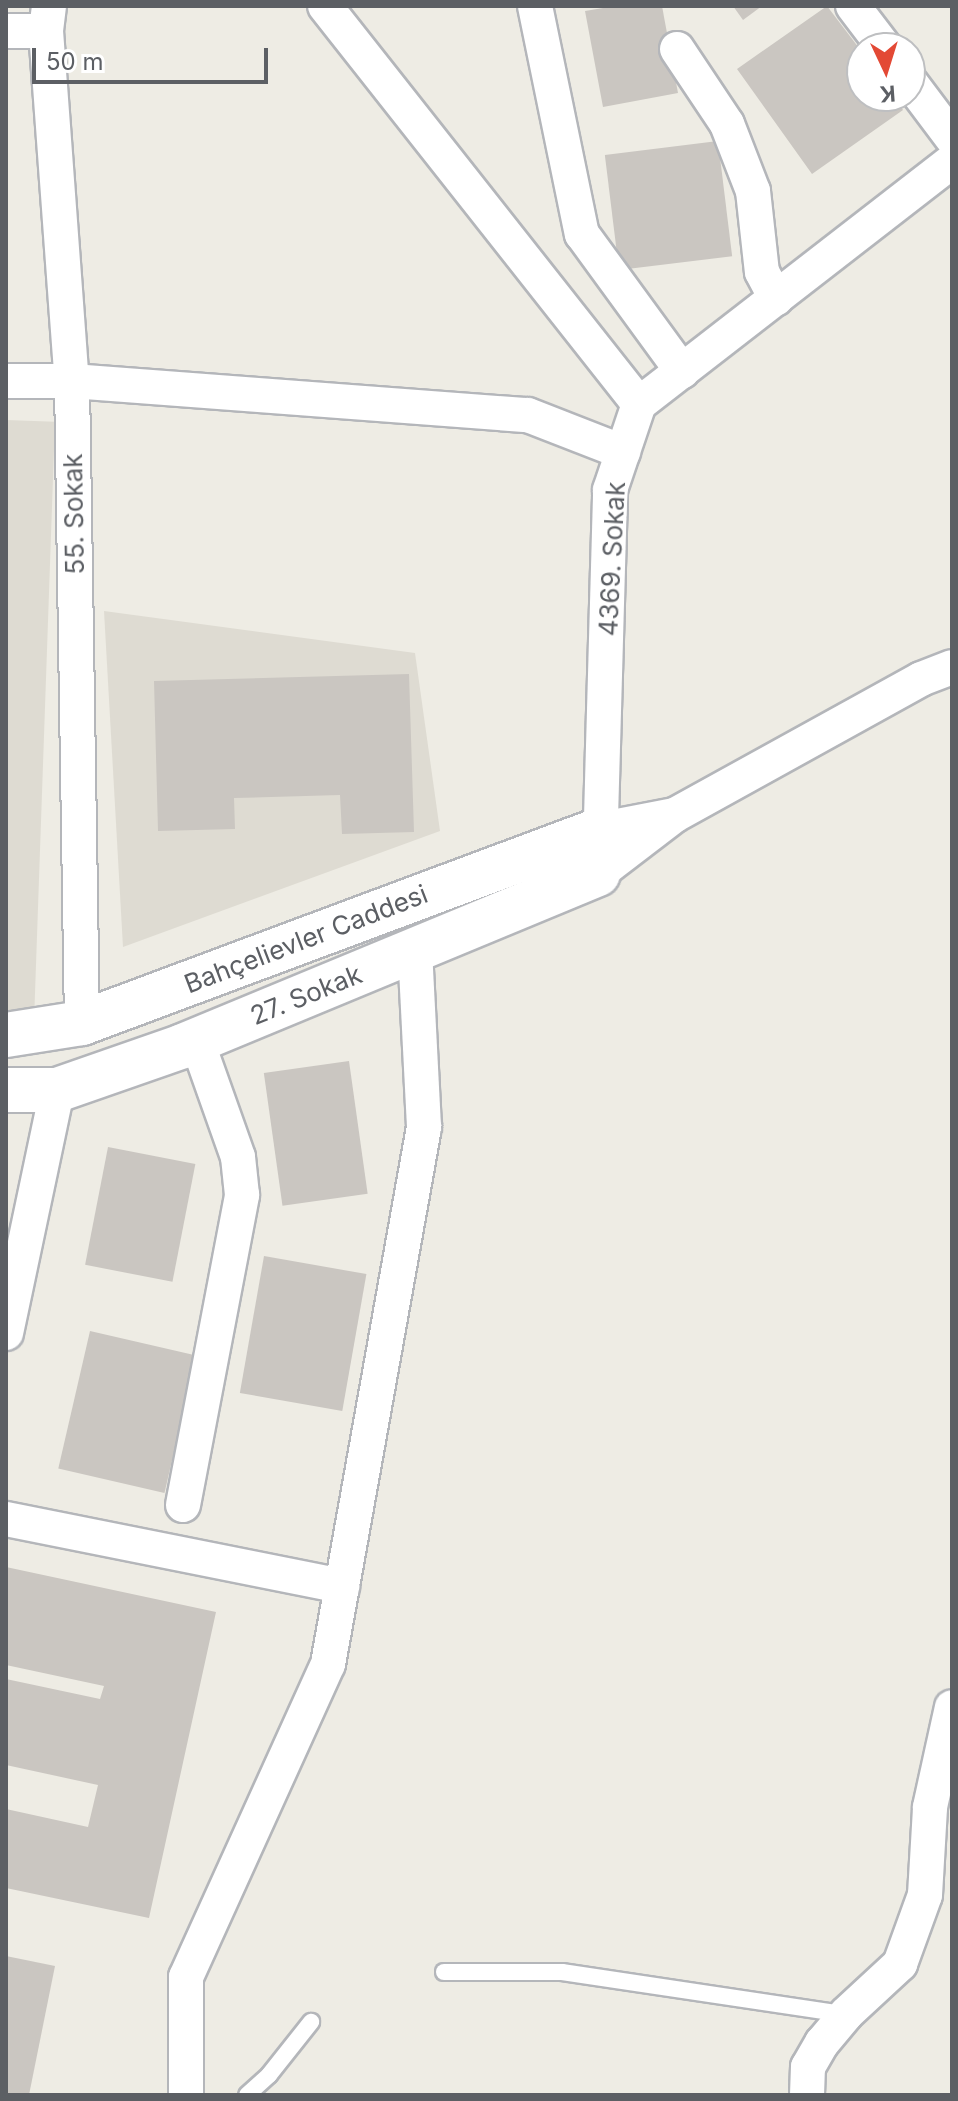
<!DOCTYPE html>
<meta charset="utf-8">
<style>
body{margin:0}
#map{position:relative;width:958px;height:2101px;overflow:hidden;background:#eeece4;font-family:Inter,sans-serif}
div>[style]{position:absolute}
.education>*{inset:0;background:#dedbd2;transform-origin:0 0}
.building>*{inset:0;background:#cac6c1;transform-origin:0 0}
.roads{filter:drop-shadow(2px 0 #b4b6ba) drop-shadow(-2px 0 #b4b6ba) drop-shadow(0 2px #b4b6ba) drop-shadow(0 -2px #b4b6ba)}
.service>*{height:16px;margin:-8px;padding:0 8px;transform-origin:8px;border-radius:8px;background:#fff}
.minor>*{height:34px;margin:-17px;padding:0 17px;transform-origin:17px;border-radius:17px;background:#fff}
.secondary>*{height:44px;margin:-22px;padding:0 22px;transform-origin:22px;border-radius:22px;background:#fff}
span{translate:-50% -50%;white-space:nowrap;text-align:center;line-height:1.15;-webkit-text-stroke:6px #fff;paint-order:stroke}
.street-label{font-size:26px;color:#5c5f64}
.frame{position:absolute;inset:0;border:8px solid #5c5f64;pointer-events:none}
.north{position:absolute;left:846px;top:32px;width:80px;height:80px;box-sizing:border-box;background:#fff;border:2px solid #bebfc1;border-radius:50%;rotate:176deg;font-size:22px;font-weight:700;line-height:32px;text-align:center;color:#5c5f64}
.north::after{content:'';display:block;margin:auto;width:28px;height:36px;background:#e34935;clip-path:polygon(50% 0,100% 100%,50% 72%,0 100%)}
.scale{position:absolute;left:32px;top:48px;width:236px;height:36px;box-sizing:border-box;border:4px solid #5c5f64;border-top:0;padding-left:10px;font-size:24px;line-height:28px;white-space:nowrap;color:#5c5f64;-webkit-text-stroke:6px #fff;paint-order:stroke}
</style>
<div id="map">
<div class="education">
<div style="left:6px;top:420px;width:49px;height:595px;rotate:2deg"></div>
<div style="clip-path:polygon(104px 611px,415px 653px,440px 831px,123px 947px)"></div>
</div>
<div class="building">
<div style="clip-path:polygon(615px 6px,662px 6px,678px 93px,603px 107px,585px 11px)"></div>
<div style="clip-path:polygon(733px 6px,762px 6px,743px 20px)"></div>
<div style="clip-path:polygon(827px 6px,862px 52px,862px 96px,894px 96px,903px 110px,812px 174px,737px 69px)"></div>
<div style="left:718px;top:141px;width:116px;height:114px;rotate:83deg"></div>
<div style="clip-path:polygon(409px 674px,414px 832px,342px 834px,340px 795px,234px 798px,235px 829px,158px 831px,154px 681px)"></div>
<div style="left:349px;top:1061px;width:134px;height:86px;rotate:82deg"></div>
<div style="left:108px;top:1147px;width:89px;height:120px;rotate:11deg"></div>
<div style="left:264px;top:1256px;width:104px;height:139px;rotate:10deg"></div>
<div style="left:90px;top:1331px;width:109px;height:141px;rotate:13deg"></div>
<div style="clip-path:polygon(6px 1567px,216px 1612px,149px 1918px,6px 1888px,6px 1809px,88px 1827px,98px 1785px,6px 1765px,6px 1679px,100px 1699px,104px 1686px,6px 1665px)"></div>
<div style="clip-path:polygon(6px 1956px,55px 1966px,29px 2095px,6px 2095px)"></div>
</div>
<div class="roads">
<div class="service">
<div style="left:444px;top:1972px;width:118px"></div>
<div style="left:562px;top:1972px;width:285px;rotate:8.5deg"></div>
<div style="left:247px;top:2095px;width:30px;rotate:-42deg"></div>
<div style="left:269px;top:2075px;width:68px;rotate:-51.6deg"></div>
</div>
<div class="minor">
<div style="left:49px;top:6px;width:25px;rotate:97deg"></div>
<div style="left:46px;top:31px;width:351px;rotate:85.8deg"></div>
<div style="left:72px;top:381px;width:642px;rotate:89.11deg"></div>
<div style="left:325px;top:6px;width:507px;rotate:51.73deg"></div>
<div style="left:535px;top:6px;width:233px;rotate:78.4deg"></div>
<div style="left:582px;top:234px;width:170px;rotate:53.9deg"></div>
<div style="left:853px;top:6px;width:53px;rotate:52.7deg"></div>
<div style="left:6px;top:31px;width:40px"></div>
<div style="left:677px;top:49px;width:90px;rotate:56.3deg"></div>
<div style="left:727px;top:124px;width:72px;rotate:68.8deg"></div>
<div style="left:753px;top:191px;width:81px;rotate:83.7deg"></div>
<div style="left:762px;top:272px;width:30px;rotate:62deg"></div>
<div style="left:910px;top:82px;width:70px;rotate:53.1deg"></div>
<div style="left:6px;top:381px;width:66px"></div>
<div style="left:72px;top:381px;width:457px;rotate:4.3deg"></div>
<div style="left:528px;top:415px;width:102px;rotate:21.3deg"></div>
<div style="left:602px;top:829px;width:74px;rotate:-10.9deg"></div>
<div style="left:675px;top:815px;width:281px;rotate:-28.9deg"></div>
<div style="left:921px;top:679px;width:33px;rotate:-21deg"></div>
<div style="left:600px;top:854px;width:364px;rotate:-88.4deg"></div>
<div style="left:610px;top:490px;width:91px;rotate:-71.4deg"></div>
<div style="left:639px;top:404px;width:396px;rotate:-37.8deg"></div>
<div style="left:598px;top:874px;width:92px;rotate:-37.5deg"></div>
<div style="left:6px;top:1333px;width:248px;rotate:-78.1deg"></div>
<div style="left:183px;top:1505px;width:316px;rotate:-79.2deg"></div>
<div style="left:242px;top:1195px;width:38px;rotate:-96deg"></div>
<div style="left:238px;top:1157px;width:123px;rotate:-109.5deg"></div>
<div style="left:6px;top:1519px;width:343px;rotate:11.3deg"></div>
<div style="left:186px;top:2095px;width:118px;rotate:-90deg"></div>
<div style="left:186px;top:1977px;width:344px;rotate:-65.6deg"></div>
<div style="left:328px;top:1664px;width:546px;rotate:-79.86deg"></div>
<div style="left:424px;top:1127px;width:177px;rotate:-92.9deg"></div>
<div style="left:807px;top:2095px;width:28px;rotate:-88deg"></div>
<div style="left:808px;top:2067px;width:28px;rotate:-60deg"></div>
<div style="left:822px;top:2043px;width:38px;rotate:-50deg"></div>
<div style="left:846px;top:2014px;width:74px;rotate:-42.8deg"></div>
<div style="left:900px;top:1964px;width:73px;rotate:-70.1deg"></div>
<div style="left:925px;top:1895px;width:88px;rotate:-86.7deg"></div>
<div style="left:930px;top:1807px;width:102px;rotate:-77.6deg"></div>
</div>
<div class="secondary">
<div style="left:6px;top:1035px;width:77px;rotate:-9deg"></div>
<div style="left:82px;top:1023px;width:555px;rotate:-20.46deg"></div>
<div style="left:6px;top:1090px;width:51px"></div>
<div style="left:57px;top:1090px;width:133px;rotate:-19.2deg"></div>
<div style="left:183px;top:1046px;width:449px;rotate:-22.5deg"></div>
</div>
</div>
<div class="street-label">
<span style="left:74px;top:514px;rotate:-91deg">55. Sokak</span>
<span style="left:612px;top:559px;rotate:-87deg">4369. Sokak</span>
<span style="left:306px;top:939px;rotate:-21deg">Bahçelievler Caddesi</span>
<span style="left:306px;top:995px;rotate:-22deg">27. Sokak</span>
</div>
<div class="frame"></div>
<div class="north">K</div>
<div class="scale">50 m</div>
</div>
